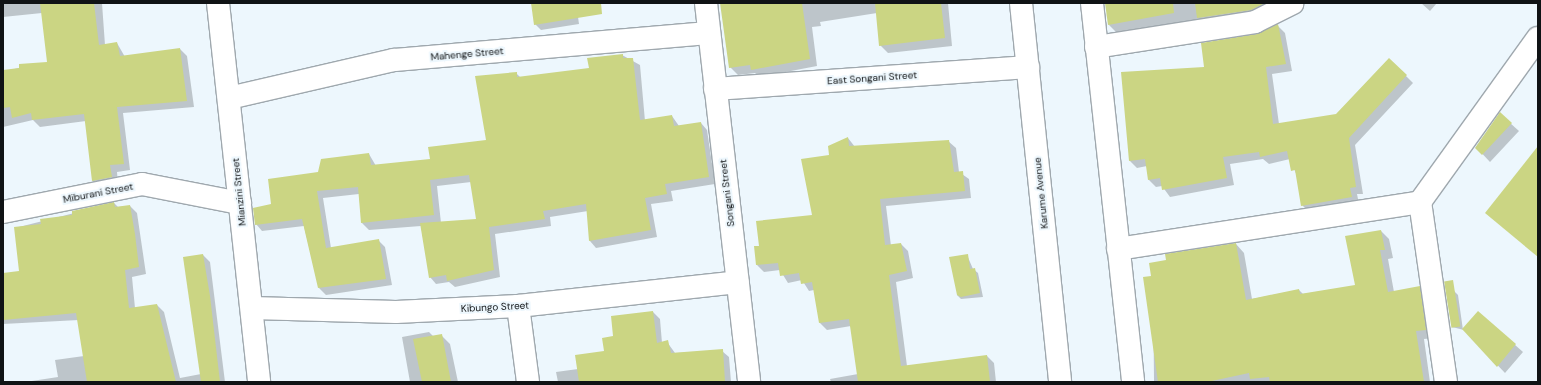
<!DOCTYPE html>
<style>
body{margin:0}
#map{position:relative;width:1541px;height:385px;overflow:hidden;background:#edf7fd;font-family:"DM Sans",sans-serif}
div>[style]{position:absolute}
.shadow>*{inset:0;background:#0003}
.building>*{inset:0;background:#cbd583;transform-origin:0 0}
.roads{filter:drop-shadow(1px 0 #9fa8ae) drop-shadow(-1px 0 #9fa8ae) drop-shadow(0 1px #9fa8ae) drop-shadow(0 -1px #9fa8ae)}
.street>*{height:22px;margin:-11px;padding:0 11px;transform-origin:11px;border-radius:11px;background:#fff}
.secondary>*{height:22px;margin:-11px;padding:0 11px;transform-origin:11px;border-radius:11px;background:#fff}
span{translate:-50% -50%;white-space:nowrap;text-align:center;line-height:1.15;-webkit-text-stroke:4px #edf7fd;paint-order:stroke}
.street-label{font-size:10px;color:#101315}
.frame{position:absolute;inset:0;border:4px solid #101315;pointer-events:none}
</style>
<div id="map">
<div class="shadow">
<div style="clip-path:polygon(3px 3px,102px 3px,105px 45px,117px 43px,125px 57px,180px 49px,187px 56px,194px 107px,123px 113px,130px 170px,117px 172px,118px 184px,100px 188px,93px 181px,86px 121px,40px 127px,33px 120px,3px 127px,3px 71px,48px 63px,42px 13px,3px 17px)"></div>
<div style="clip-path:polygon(532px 3px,576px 3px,579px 24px,541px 30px,535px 24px)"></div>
<div style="clip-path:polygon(721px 3px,948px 3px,952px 46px,888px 53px,880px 45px,877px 13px,820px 22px,821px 26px,812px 27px,817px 66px,759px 77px,755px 73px,738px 75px,730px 67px)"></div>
<div style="clip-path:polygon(1111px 3px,1280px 3px,1281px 7px,1116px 32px,1109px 25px)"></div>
<div style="clip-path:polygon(1421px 3px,1437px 3px,1430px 11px)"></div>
<div style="clip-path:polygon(1278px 26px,1285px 33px,1292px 71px,1272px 74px,1279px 124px,1337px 115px,1389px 59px,1413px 83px,1355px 145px,1363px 194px,1357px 194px,1359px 204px,1309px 212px,1302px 205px,1297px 176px,1290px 159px,1269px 164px,1263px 159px,1230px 164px,1234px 185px,1170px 197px,1162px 186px,1156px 187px,1149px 180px,1147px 166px,1137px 168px,1130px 161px,1122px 73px,1206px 68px)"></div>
<div style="clip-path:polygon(evenodd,622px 55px,640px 65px,645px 121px,672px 116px,679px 126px,701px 123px,707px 130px,715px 184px,671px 191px,673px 201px,651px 204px,657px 237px,596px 248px,590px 241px,588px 211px,550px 217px,551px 226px,495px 234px,500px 277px,455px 287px,449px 282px,436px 284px,430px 277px,421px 226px,369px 230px,362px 223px,359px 194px,323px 198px,331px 248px,378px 240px,385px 247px,392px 285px,326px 295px,319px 288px,304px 226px,262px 231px,256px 224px,273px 205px,319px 173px,369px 154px,376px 166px,431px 160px,487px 141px,516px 73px,521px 78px,590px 69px,622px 55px,471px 182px,477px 220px,441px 223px,437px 186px,471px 182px)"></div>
<div style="clip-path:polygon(1500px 114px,1519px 131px,1490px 162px,1476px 147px)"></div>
<div style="clip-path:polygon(848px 138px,855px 147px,948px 141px,956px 148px,959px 172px,969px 179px,971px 198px,886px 206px,891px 246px,901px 244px,908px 251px,913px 278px,896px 282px,907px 366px,987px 356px,994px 363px,996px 382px,831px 382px,830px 379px,858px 374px,851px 326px,827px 330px,820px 323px,814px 290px,809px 291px,802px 280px,788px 283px,780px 270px,764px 272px,757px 265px,761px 246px,813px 215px,830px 156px)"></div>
<div style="clip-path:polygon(114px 203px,118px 207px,130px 206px,137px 213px,146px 274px,132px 277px,135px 308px,157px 305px,164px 312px,180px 378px,201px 374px,203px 255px,210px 262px,225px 382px,25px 382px,58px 377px,55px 360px,84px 356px,79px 320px,3px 324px,3px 274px,20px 272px,15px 228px)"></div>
<div style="clip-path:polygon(1381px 231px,1389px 239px,1393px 258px,1388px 259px,1394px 292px,1419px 287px,1428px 296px,1434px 338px,1424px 339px,1430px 382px,1154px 382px,1153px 277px,1236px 244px,1244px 253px,1252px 299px,1299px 290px,1303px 294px,1356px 286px)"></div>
<div style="clip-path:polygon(967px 255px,973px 269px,978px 273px,983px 297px,961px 299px,957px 295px)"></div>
<div style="clip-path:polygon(1454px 291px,1458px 295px,1463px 330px,1478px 312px,1523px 352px,1505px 373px,1464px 330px,1452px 327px)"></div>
<div style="clip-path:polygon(653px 312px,660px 319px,662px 343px,667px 342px,675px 353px,722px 351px,729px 357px,731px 382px,558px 382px,556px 372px,578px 369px,605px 352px,614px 337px)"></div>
<div style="clip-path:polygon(429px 332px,434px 337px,441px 335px,450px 344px,458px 382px,410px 382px,402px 337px)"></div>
</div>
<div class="building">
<div style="clip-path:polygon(40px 3px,94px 3px,99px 45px,117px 42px,120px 56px,180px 48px,187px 101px,117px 107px,124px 164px,110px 165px,112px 177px,92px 181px,84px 114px,32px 120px,31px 113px,12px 118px,10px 107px,3px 108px,3px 70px,19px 68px,19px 64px,47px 62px)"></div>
<div style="clip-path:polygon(531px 3px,601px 3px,602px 14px,534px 25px)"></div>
<div style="clip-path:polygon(720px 3px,802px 3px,810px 59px,751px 70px,750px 65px,729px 68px)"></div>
<div style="clip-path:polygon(875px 3px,941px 3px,945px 38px,879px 46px)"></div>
<div style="clip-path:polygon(1105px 3px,1173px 3px,1174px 13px,1108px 25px)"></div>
<div style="clip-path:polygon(1195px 3px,1265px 3px,1251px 10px,1197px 18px)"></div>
<div style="clip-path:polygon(1278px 24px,1286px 64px,1266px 67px,1273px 124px,1336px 114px,1389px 58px,1407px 75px,1349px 138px,1356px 187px,1350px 188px,1352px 197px,1301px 206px,1295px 170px,1291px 171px,1287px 151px,1260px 157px,1259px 152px,1223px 157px,1227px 178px,1162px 190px,1160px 178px,1148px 180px,1145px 159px,1129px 161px,1121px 72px,1204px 67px,1201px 43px,1257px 34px)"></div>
<div style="clip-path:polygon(623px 54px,623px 58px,633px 58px,640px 120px,672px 115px,674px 126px,701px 122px,709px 177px,665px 184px,667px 194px,645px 198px,651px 230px,589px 241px,586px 204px,543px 211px,545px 219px,489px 227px,494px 270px,447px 281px,446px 275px,429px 278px,420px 223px,476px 219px,469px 175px,430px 180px,434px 215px,361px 223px,358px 187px,317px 191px,326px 248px,379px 239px,386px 279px,318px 288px,302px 219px,255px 225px,253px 208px,271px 204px,268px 179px,318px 172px,321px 159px,369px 153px,371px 165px,430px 159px,428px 147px,486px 140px,475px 76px,517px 72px,517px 77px,589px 68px,587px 58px)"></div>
<div style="clip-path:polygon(1500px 112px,1512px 123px,1482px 155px,1475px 148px)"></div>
<div style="clip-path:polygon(848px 137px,849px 146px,949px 140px,954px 172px,963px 171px,965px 191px,880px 199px,885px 245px,901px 243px,907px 271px,889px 275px,901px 366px,987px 355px,990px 382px,858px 382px,849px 319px,819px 323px,812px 282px,801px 284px,799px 273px,780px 276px,778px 263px,756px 265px,754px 246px,759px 246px,756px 221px,812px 215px,801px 159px,829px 155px,828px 146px)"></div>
<div style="clip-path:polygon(1538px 146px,1538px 257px,1485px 213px)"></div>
<div style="clip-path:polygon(114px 202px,115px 207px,130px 205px,135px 234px,139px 267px,125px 270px,129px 308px,157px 304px,176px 382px,87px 382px,76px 313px,3px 320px,3px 273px,19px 271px,14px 227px,41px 224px,40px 219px,72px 215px,72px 211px)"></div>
<div style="clip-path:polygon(1381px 230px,1385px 250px,1380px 250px,1388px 292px,1420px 286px,1426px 330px,1416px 331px,1424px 382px,1270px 382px,1269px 377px,1250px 379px,1249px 373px,1207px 382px,1158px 382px,1143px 277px,1151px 276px,1149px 263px,1166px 260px,1165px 254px,1236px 243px,1246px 300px,1299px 289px,1300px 294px,1355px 285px,1345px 236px)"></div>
<div style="clip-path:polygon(203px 254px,210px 296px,220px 382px,201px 382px,183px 257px)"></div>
<div style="clip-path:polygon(968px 254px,970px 269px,975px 268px,980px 293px,961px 297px,957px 295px,949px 257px)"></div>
<div style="left:1453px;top:280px;width:47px;height:9px;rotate:81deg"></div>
<div style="clip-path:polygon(653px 311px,657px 343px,668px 340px,671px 353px,723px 349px,725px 382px,579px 382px,575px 355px,604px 351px,602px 338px,613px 336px,611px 316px)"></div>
<div style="clip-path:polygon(1478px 311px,1516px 344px,1497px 367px,1462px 329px)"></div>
<div style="clip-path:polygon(442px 334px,451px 382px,422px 382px,413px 339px)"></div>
</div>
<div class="roads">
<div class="street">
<div style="left:218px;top:3px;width:381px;rotate:83.8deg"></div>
<div style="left:706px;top:3px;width:381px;rotate:83.5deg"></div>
<div style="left:1092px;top:3px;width:381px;rotate:83.8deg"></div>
<div style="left:1096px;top:47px;width:161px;rotate:-8.9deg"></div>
<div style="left:1255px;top:22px;width:42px;rotate:-26.6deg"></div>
<div style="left:715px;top:89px;width:314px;rotate:-4deg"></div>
<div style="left:229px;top:98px;width:169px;rotate:-13deg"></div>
<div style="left:394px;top:60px;width:316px;rotate:-4.9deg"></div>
<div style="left:3px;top:212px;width:142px;rotate:-11.4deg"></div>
<div style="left:142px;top:184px;width:100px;rotate:11deg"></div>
<div style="left:1118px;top:249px;width:306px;rotate:-8.8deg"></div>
<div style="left:518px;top:306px;width:77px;rotate:82.5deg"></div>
<div style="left:252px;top:308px;width:144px;rotate:1.6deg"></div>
<div style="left:396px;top:312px;width:122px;rotate:-2.8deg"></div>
<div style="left:518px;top:306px;width:221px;rotate:-6.2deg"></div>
<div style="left:1446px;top:382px;width:182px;rotate:-98.2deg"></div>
<div style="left:1420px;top:202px;width:202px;rotate:-54.3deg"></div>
</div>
<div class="secondary">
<div style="left:1021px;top:3px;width:381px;rotate:84.1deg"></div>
</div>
</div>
<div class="street-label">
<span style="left:467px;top:54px;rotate:-5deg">Mahenge Street</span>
<span style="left:872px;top:78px;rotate:-4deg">East Songani Street</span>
<span style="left:239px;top:192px;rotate:-96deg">Mianzini Street</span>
<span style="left:98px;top:193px;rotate:-11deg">Miburani Street</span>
<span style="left:727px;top:193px;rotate:-97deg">Songani Street</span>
<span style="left:1041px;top:193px;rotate:-96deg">Karume Avenue</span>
<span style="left:495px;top:307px;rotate:-3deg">Kibungo Street</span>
</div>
<div class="frame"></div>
</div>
